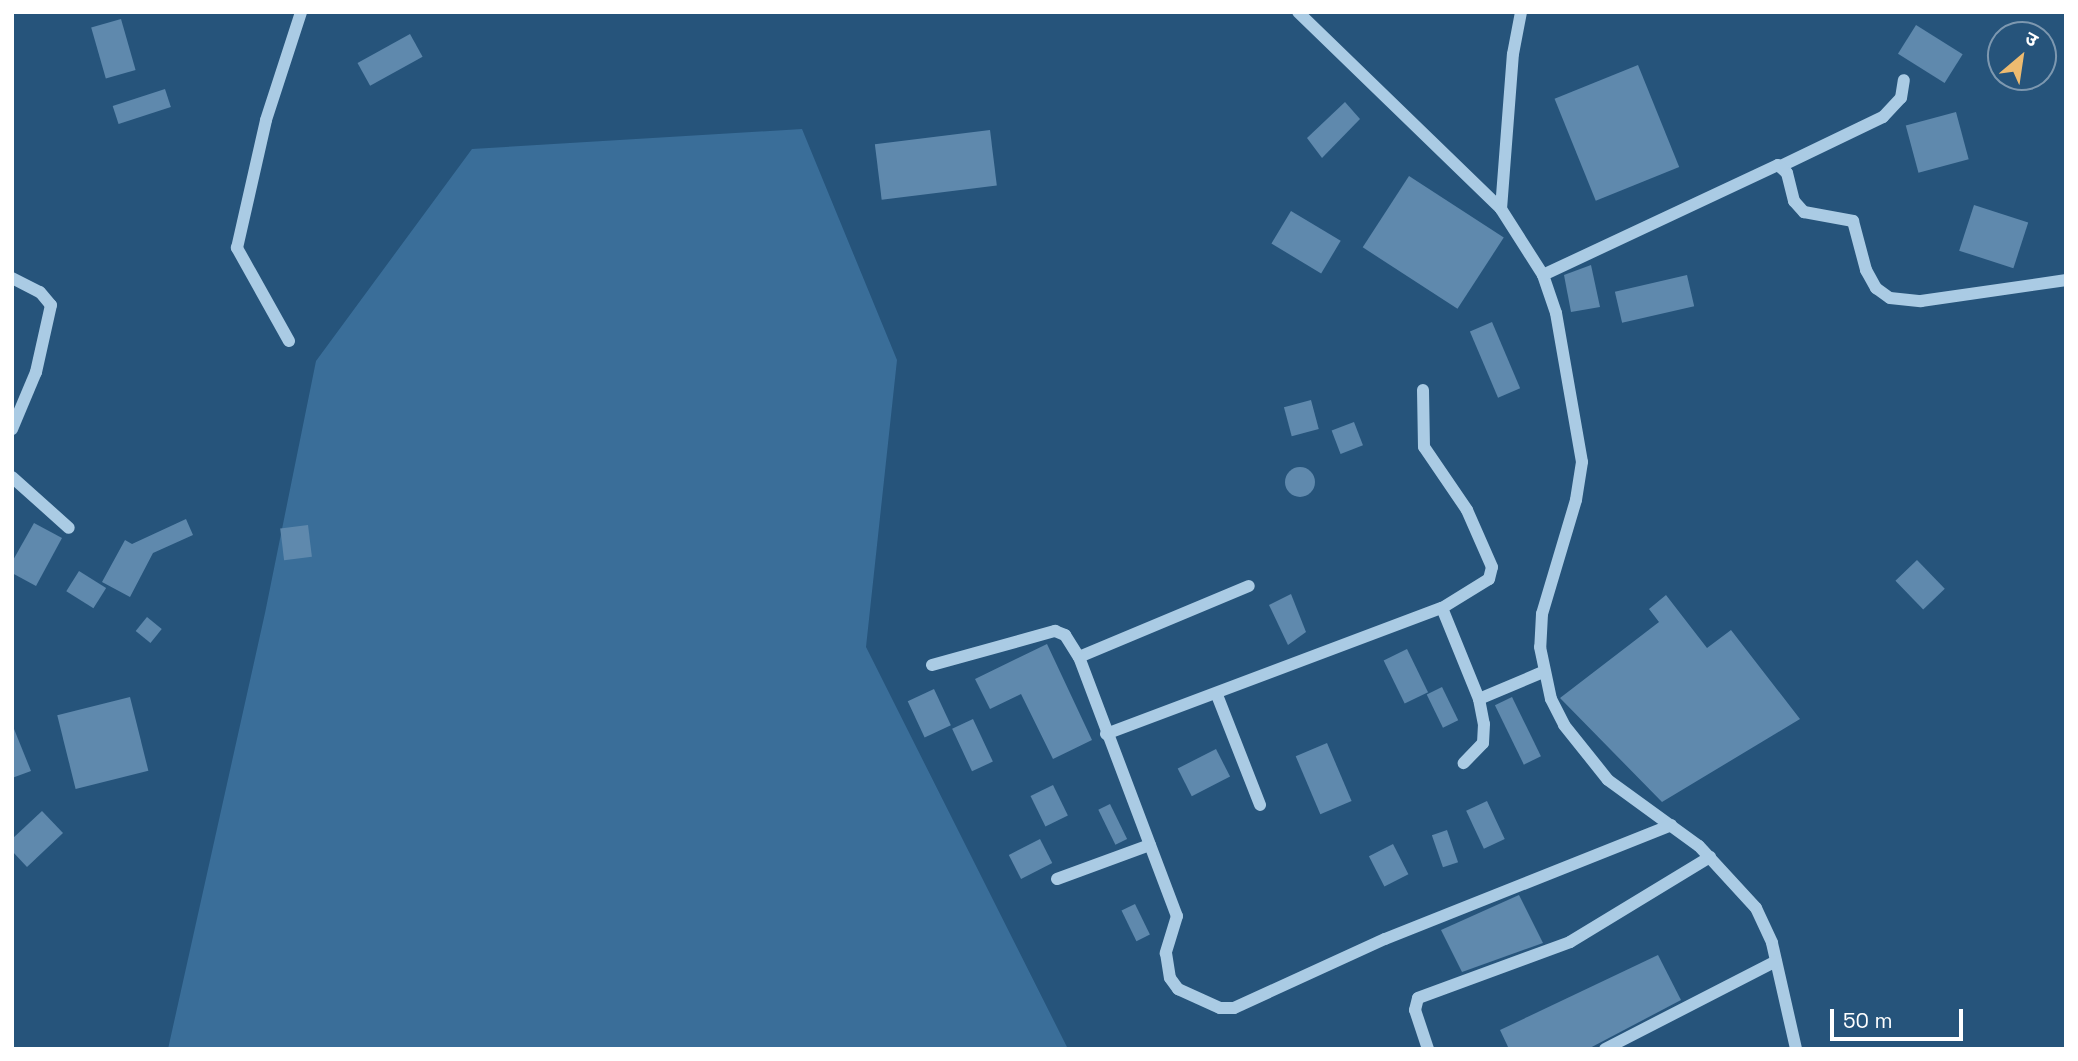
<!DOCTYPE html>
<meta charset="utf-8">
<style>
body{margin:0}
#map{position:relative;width:2078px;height:1061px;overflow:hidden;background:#26547b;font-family:"Space Grotesk","Noto Sans Devanagari",sans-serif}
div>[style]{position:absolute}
.green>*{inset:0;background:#3a6e99}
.building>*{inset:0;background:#5f89ad;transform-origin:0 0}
.round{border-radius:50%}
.minor>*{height:12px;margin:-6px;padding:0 6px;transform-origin:6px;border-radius:6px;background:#aacbe4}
span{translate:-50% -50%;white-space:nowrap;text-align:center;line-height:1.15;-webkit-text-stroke:7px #26547b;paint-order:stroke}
.frame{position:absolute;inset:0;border:14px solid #fff;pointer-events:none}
.north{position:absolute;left:1987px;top:21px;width:70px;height:70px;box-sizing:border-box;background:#26547b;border:2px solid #7d98b0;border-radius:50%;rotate:29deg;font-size:19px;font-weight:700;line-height:28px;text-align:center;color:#fff}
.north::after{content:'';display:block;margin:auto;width:24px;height:32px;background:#edbb70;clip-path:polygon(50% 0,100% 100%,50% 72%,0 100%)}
.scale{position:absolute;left:1830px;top:1009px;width:133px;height:32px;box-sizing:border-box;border:4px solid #fff;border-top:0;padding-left:9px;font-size:21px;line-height:24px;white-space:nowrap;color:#fff;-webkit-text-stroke:5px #26547b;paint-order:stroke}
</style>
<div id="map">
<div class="green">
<div style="clip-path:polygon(802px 129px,897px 360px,866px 647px,1068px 1049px,168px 1049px,265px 613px,316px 361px,472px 149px)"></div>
</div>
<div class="building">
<div style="left:121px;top:19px;width:53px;height:31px;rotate:74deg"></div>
<div style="left:1916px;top:25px;width:55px;height:34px;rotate:32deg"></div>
<div style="left:410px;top:34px;width:26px;height:60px;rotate:61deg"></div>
<div style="left:1638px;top:65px;width:110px;height:90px;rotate:68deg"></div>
<div style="left:165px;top:89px;width:19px;height:55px;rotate:72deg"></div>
<div style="clip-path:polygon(1345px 102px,1360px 119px,1322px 158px,1307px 138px)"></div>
<div style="left:1956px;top:112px;width:49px;height:52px;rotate:75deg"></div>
<div style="left:990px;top:130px;width:56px;height:116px;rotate:83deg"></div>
<div style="left:1409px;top:176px;width:113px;height:85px;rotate:33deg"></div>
<div style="left:1974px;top:205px;width:57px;height:48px;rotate:18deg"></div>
<div style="left:1291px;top:211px;width:58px;height:38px;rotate:31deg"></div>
<div style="clip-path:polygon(1591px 265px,1600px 307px,1571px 312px,1564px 275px)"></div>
<div style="left:1687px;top:275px;width:32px;height:74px;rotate:77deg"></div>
<div style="left:1492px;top:322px;width:72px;height:24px;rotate:67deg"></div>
<div style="left:1311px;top:400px;width:30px;height:28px;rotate:75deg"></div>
<div style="left:1354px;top:422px;width:25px;height:24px;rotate:69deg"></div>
<div class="round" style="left:1285px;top:467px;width:30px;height:30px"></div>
<div style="clip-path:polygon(186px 519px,193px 535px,153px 553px,130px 597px,102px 582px,125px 540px,132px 544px)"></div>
<div style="clip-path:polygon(34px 523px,62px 538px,36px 586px,12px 573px,12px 562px)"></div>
<div style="left:308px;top:525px;width:32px;height:28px;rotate:83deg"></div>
<div style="left:1917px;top:560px;width:40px;height:30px;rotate:46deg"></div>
<div style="left:79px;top:571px;width:32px;height:24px;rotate:32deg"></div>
<div style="clip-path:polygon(1291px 594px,1306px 632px,1288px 645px,1269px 605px)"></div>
<div style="clip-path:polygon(1666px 595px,1707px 648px,1731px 630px,1800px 719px,1662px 802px,1560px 698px,1659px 622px,1649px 609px)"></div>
<div style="left:147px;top:617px;width:19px;height:18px;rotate:39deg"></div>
<div style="clip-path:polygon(1047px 644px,1092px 740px,1053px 759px,1021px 694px,990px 709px,975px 679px)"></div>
<div style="left:1407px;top:649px;width:48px;height:26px;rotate:64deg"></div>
<div style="left:1442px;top:687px;width:37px;height:17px;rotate:64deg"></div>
<div style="left:934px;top:689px;width:40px;height:29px;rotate:65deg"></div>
<div style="left:130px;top:697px;width:76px;height:75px;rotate:76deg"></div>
<div style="left:1512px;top:697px;width:66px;height:19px;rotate:64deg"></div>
<div style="left:973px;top:719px;width:47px;height:23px;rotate:65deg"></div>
<div style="clip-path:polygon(12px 724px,31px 771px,12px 778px)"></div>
<div style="left:1327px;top:743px;width:63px;height:34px;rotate:67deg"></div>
<div style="left:1216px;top:749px;width:31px;height:43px;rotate:63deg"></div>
<div style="left:1053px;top:785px;width:34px;height:25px;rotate:64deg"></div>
<div style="left:1487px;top:801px;width:42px;height:23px;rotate:65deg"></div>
<div style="left:1110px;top:804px;width:39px;height:13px;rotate:64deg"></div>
<div style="clip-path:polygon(42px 811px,63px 833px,27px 867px,12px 851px,12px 839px)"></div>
<div style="left:1447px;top:830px;width:34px;height:16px;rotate:71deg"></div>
<div style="left:1040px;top:839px;width:27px;height:35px;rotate:63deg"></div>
<div style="left:1393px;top:844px;width:34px;height:27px;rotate:63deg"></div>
<div style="clip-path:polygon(1519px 895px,1543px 943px,1462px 972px,1441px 930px)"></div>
<div style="left:1135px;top:904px;width:34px;height:15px;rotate:64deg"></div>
<div style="clip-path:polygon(1658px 955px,1681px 1000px,1588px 1049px,1509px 1049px,1500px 1030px)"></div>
</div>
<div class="minor">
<div style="left:1298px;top:12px;width:283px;rotate:44.1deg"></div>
<div style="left:1501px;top:209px;width:78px;rotate:57.5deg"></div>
<div style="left:1543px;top:275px;width:40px;rotate:71.1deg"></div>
<div style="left:1556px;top:313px;width:151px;rotate:80.1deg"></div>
<div style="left:1582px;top:462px;width:38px;rotate:99deg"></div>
<div style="left:1576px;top:500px;width:119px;rotate:106.6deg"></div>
<div style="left:1542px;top:614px;width:33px;rotate:93deg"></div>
<div style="left:1540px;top:647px;width:53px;rotate:78.1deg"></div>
<div style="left:1551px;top:699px;width:29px;rotate:63deg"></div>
<div style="left:1564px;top:725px;width:70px;rotate:51.3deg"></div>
<div style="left:1608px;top:780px;width:112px;rotate:36deg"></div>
<div style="left:1699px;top:846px;width:84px;rotate:47.4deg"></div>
<div style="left:1756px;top:908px;width:38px;rotate:65deg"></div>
<div style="left:1772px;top:943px;width:109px;rotate:77.2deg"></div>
<div style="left:1781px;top:166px;width:113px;rotate:-25.7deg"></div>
<div style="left:1883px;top:117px;width:26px;rotate:-47deg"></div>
<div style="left:1901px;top:98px;width:18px;rotate:-81deg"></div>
<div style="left:1501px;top:209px;width:155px;rotate:-85.6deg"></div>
<div style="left:1513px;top:54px;width:43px;rotate:-79.2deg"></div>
<div style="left:1543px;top:275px;width:259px;rotate:-25.1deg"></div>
<div style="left:1778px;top:165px;width:12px;rotate:42deg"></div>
<div style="left:1787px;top:173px;width:29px;rotate:76deg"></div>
<div style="left:1794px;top:201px;width:15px;rotate:48deg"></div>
<div style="left:1804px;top:212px;width:50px;rotate:10.4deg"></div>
<div style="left:1853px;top:221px;width:51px;rotate:75.1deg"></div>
<div style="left:1866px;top:270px;width:21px;rotate:61deg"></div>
<div style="left:1876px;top:288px;width:17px;rotate:36deg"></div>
<div style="left:1890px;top:298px;width:31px;rotate:6deg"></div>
<div style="left:1921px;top:301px;width:147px;rotate:-8.2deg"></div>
<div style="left:12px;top:278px;width:31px;rotate:27deg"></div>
<div style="left:40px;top:292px;width:17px;rotate:50deg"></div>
<div style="left:51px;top:305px;width:69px;rotate:102.6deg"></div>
<div style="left:36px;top:372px;width:62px;rotate:112.8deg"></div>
<div style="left:289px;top:341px;width:107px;rotate:-119.2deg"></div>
<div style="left:237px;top:248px;width:131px;rotate:-77.2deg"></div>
<div style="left:266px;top:120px;width:114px;rotate:-72deg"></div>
<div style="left:12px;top:477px;width:76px;rotate:41.8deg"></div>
<div style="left:1442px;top:608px;width:98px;rotate:67.9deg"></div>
<div style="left:1479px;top:699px;width:25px;rotate:79deg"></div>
<div style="left:1484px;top:724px;width:19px;rotate:93deg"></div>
<div style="left:1483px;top:743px;width:28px;rotate:134deg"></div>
<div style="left:1079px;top:657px;width:184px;rotate:-22.7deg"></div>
<div style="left:932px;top:665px;width:128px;rotate:-15.5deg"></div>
<div style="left:1055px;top:631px;width:11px;rotate:22deg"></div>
<div style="left:1065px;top:635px;width:26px;rotate:58deg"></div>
<div style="left:1079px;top:657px;width:277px;rotate:69.3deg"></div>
<div style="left:1177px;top:916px;width:39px;rotate:107deg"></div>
<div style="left:1166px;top:953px;width:25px;rotate:81deg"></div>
<div style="left:1170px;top:978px;width:14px;rotate:54deg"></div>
<div style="left:1178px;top:989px;width:46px;rotate:24.3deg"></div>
<div style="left:1220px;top:1008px;width:14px"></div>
<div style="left:1234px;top:1008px;width:166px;rotate:-24.6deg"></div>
<div style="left:1385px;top:939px;width:308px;rotate:-21.7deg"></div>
<div style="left:1217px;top:695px;width:118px;rotate:68.6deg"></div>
<div style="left:1479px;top:699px;width:69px;rotate:-22.9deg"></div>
<div style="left:1106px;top:734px;width:359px;rotate:-20.6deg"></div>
<div style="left:1442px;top:608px;width:55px;rotate:-31.7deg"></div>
<div style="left:1489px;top:579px;width:12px;rotate:-76deg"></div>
<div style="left:1492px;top:567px;width:62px;rotate:-113.7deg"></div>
<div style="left:1467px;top:510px;width:76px;rotate:-124.3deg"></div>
<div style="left:1424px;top:447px;width:57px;rotate:-91deg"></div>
<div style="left:1057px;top:879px;width:99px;rotate:-20.1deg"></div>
<div style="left:1428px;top:1049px;width:41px;rotate:-108.4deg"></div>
<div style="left:1415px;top:1010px;width:12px;rotate:-76deg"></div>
<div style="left:1418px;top:998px;width:162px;rotate:-20.2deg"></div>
<div style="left:1570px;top:942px;width:164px;rotate:-31.3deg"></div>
<div style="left:1605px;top:1049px;width:192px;rotate:-27.2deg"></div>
</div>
<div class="frame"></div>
<div class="north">उ</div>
<div class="scale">50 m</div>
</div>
